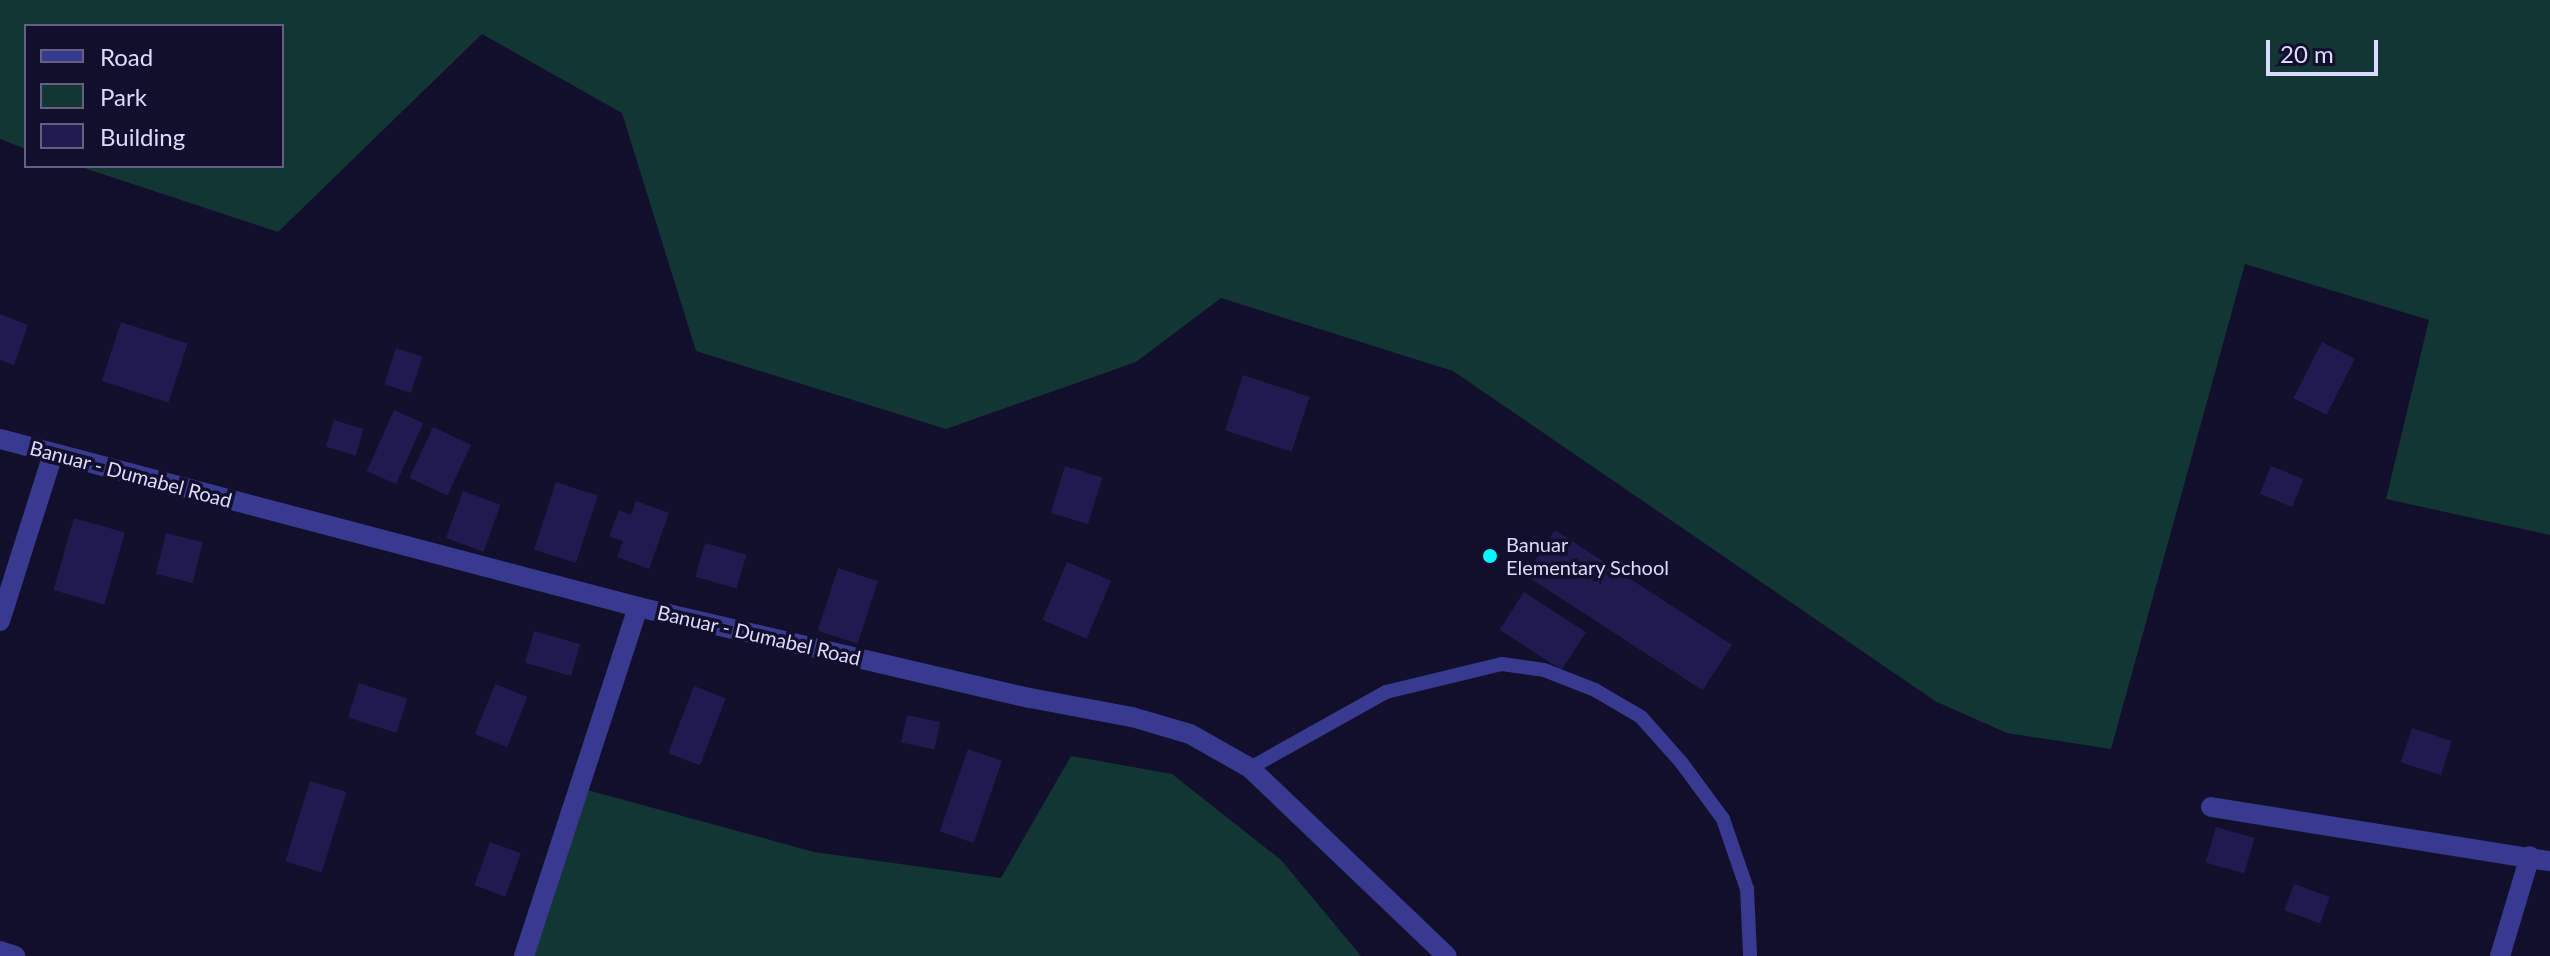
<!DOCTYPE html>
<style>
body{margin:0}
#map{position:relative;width:2550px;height:956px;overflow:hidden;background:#120f2c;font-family:Lato,sans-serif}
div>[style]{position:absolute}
.green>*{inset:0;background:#123633}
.building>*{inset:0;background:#211a4e;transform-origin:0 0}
.service>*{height:14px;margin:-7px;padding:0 7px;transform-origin:7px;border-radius:7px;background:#373a8e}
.minor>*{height:20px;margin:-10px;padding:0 10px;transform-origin:10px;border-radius:10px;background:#373a8e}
.tertiary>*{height:20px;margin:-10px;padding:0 10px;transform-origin:10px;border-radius:10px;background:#373a8e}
.dots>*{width:22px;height:22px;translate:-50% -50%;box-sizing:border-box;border:4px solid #120f2c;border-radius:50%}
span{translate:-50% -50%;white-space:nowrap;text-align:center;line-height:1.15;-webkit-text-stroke:7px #120f2c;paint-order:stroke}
.street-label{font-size:20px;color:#dcdaff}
.poi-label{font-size:20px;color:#dcdaff}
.left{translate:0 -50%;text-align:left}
.legend{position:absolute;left:24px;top:24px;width:260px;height:144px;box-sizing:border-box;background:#120f2c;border:2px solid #636080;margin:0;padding:10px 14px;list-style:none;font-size:24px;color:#dcdaff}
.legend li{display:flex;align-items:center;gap:16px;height:40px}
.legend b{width:40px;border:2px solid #636080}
.scale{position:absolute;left:2266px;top:40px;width:112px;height:36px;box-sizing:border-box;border:4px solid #dcdaff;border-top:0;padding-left:10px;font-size:24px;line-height:28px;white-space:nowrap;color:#dcdaff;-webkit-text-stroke:6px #120f2c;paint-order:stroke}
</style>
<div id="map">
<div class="green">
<div style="clip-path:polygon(0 0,2550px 0,2550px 535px,2386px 499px,2429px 320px,2245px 264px,2111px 749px,2007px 733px,1935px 701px,1453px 371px,1221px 298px,1136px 362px,946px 429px,696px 351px,622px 113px,482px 34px,278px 232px,78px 166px,282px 166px,282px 26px,26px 26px,26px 149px,0 139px)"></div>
<div style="clip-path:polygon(1071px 756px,1172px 774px,1281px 860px,1361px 956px,524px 956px,580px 788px,814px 852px,1001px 878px)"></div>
</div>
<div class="building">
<div style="clip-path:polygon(0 314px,28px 325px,14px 365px,0 360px)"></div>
<div style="left:121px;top:322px;width:70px;height:62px;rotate:18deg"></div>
<div style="left:2322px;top:342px;width:37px;height:63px;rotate:27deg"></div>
<div style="left:396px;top:348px;width:28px;height:38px;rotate:18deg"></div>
<div style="left:1243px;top:375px;width:70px;height:58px;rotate:18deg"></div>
<div style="left:394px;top:410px;width:32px;height:67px;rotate:24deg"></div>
<div style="left:334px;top:420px;width:31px;height:28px;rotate:17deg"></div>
<div style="left:433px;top:427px;width:42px;height:56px;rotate:25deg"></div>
<div style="left:1065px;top:466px;width:39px;height:49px;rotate:17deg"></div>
<div style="left:2271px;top:466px;width:35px;height:30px;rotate:22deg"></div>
<div style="left:556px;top:482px;width:44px;height:71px;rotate:18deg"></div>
<div style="left:463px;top:491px;width:40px;height:50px;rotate:20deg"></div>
<div style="clip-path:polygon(636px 501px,669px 513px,649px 569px,617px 557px,623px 541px,609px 537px,619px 510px,631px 515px)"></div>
<div style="left:74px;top:518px;width:53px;height:75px;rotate:16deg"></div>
<div style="left:1555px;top:530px;width:211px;height:54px;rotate:33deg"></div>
<div style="left:166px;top:533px;width:38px;height:42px;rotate:14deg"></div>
<div style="left:705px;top:543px;width:43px;height:35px;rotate:16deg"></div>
<div style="left:1067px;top:562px;width:48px;height:63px;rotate:23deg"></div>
<div style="left:838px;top:568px;width:42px;height:66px;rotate:18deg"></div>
<div style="left:1524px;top:592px;width:74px;height:45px;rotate:33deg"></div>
<div style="left:534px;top:631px;width:48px;height:33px;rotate:16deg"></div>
<div style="left:359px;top:683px;width:51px;height:36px;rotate:18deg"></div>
<div style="left:495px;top:684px;width:35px;height:54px;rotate:22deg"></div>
<div style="left:694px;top:686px;width:34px;height:72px;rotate:21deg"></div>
<div style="left:907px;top:715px;width:34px;height:28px;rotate:12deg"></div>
<div style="left:2412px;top:728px;width:42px;height:36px;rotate:18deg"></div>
<div style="left:968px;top:749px;width:36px;height:87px;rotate:19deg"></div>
<div style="left:310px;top:781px;width:38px;height:84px;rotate:17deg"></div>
<div style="left:2216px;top:827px;width:40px;height:37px;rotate:16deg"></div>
<div style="left:490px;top:842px;width:33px;height:46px;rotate:20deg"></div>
<div style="left:2294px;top:884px;width:38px;height:28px;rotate:20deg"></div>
</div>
<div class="service">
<div style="left:1250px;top:768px;width:156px;rotate:-29.2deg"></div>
<div style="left:1386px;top:692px;width:119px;rotate:-13.6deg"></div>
<div style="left:1502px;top:664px;width:42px;rotate:8.1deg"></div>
<div style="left:1544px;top:670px;width:55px;rotate:21.4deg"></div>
<div style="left:1595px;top:690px;width:53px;rotate:30.4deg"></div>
<div style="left:1641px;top:717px;width:60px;rotate:48.4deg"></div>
<div style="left:1681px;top:762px;width:71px;rotate:53.6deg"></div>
<div style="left:1723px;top:819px;width:74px;rotate:71.1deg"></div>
<div style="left:1747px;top:889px;width:67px;rotate:87.4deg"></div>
</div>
<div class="minor">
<div style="left:0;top:621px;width:175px;rotate:-72.4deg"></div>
<div style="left:2211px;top:807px;width:343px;rotate:9.1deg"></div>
<div style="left:0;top:951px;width:16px;rotate:18deg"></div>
<div style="left:524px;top:956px;width:367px;rotate:-71.9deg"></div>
<div style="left:2500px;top:956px;width:104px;rotate:-73.3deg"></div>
</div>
<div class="tertiary">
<div style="left:0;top:439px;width:660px;rotate:14.75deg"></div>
<div style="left:638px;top:607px;width:402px;rotate:13.1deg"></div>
<div style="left:1030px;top:698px;width:104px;rotate:10.6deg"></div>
<div style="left:1132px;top:717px;width:60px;rotate:16.3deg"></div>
<div style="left:1190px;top:734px;width:69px;rotate:29.5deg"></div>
<div style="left:1250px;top:768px;width:272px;rotate:43.7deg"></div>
</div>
<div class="dots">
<div style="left:1490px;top:556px;background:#06f6ff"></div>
</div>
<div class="street-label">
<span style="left:131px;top:474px;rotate:15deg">Banuar - Dumabel Road</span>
<span style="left:759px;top:635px;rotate:13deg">Banuar - Dumabel Road</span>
</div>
<div class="poi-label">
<span class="left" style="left:1506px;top:556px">Banuar<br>Elementary School</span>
</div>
<ul class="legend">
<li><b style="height:10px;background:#373a8e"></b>Road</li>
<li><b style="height:22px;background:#123633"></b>Park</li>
<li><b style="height:22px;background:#211a4e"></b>Building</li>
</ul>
<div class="scale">20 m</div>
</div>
